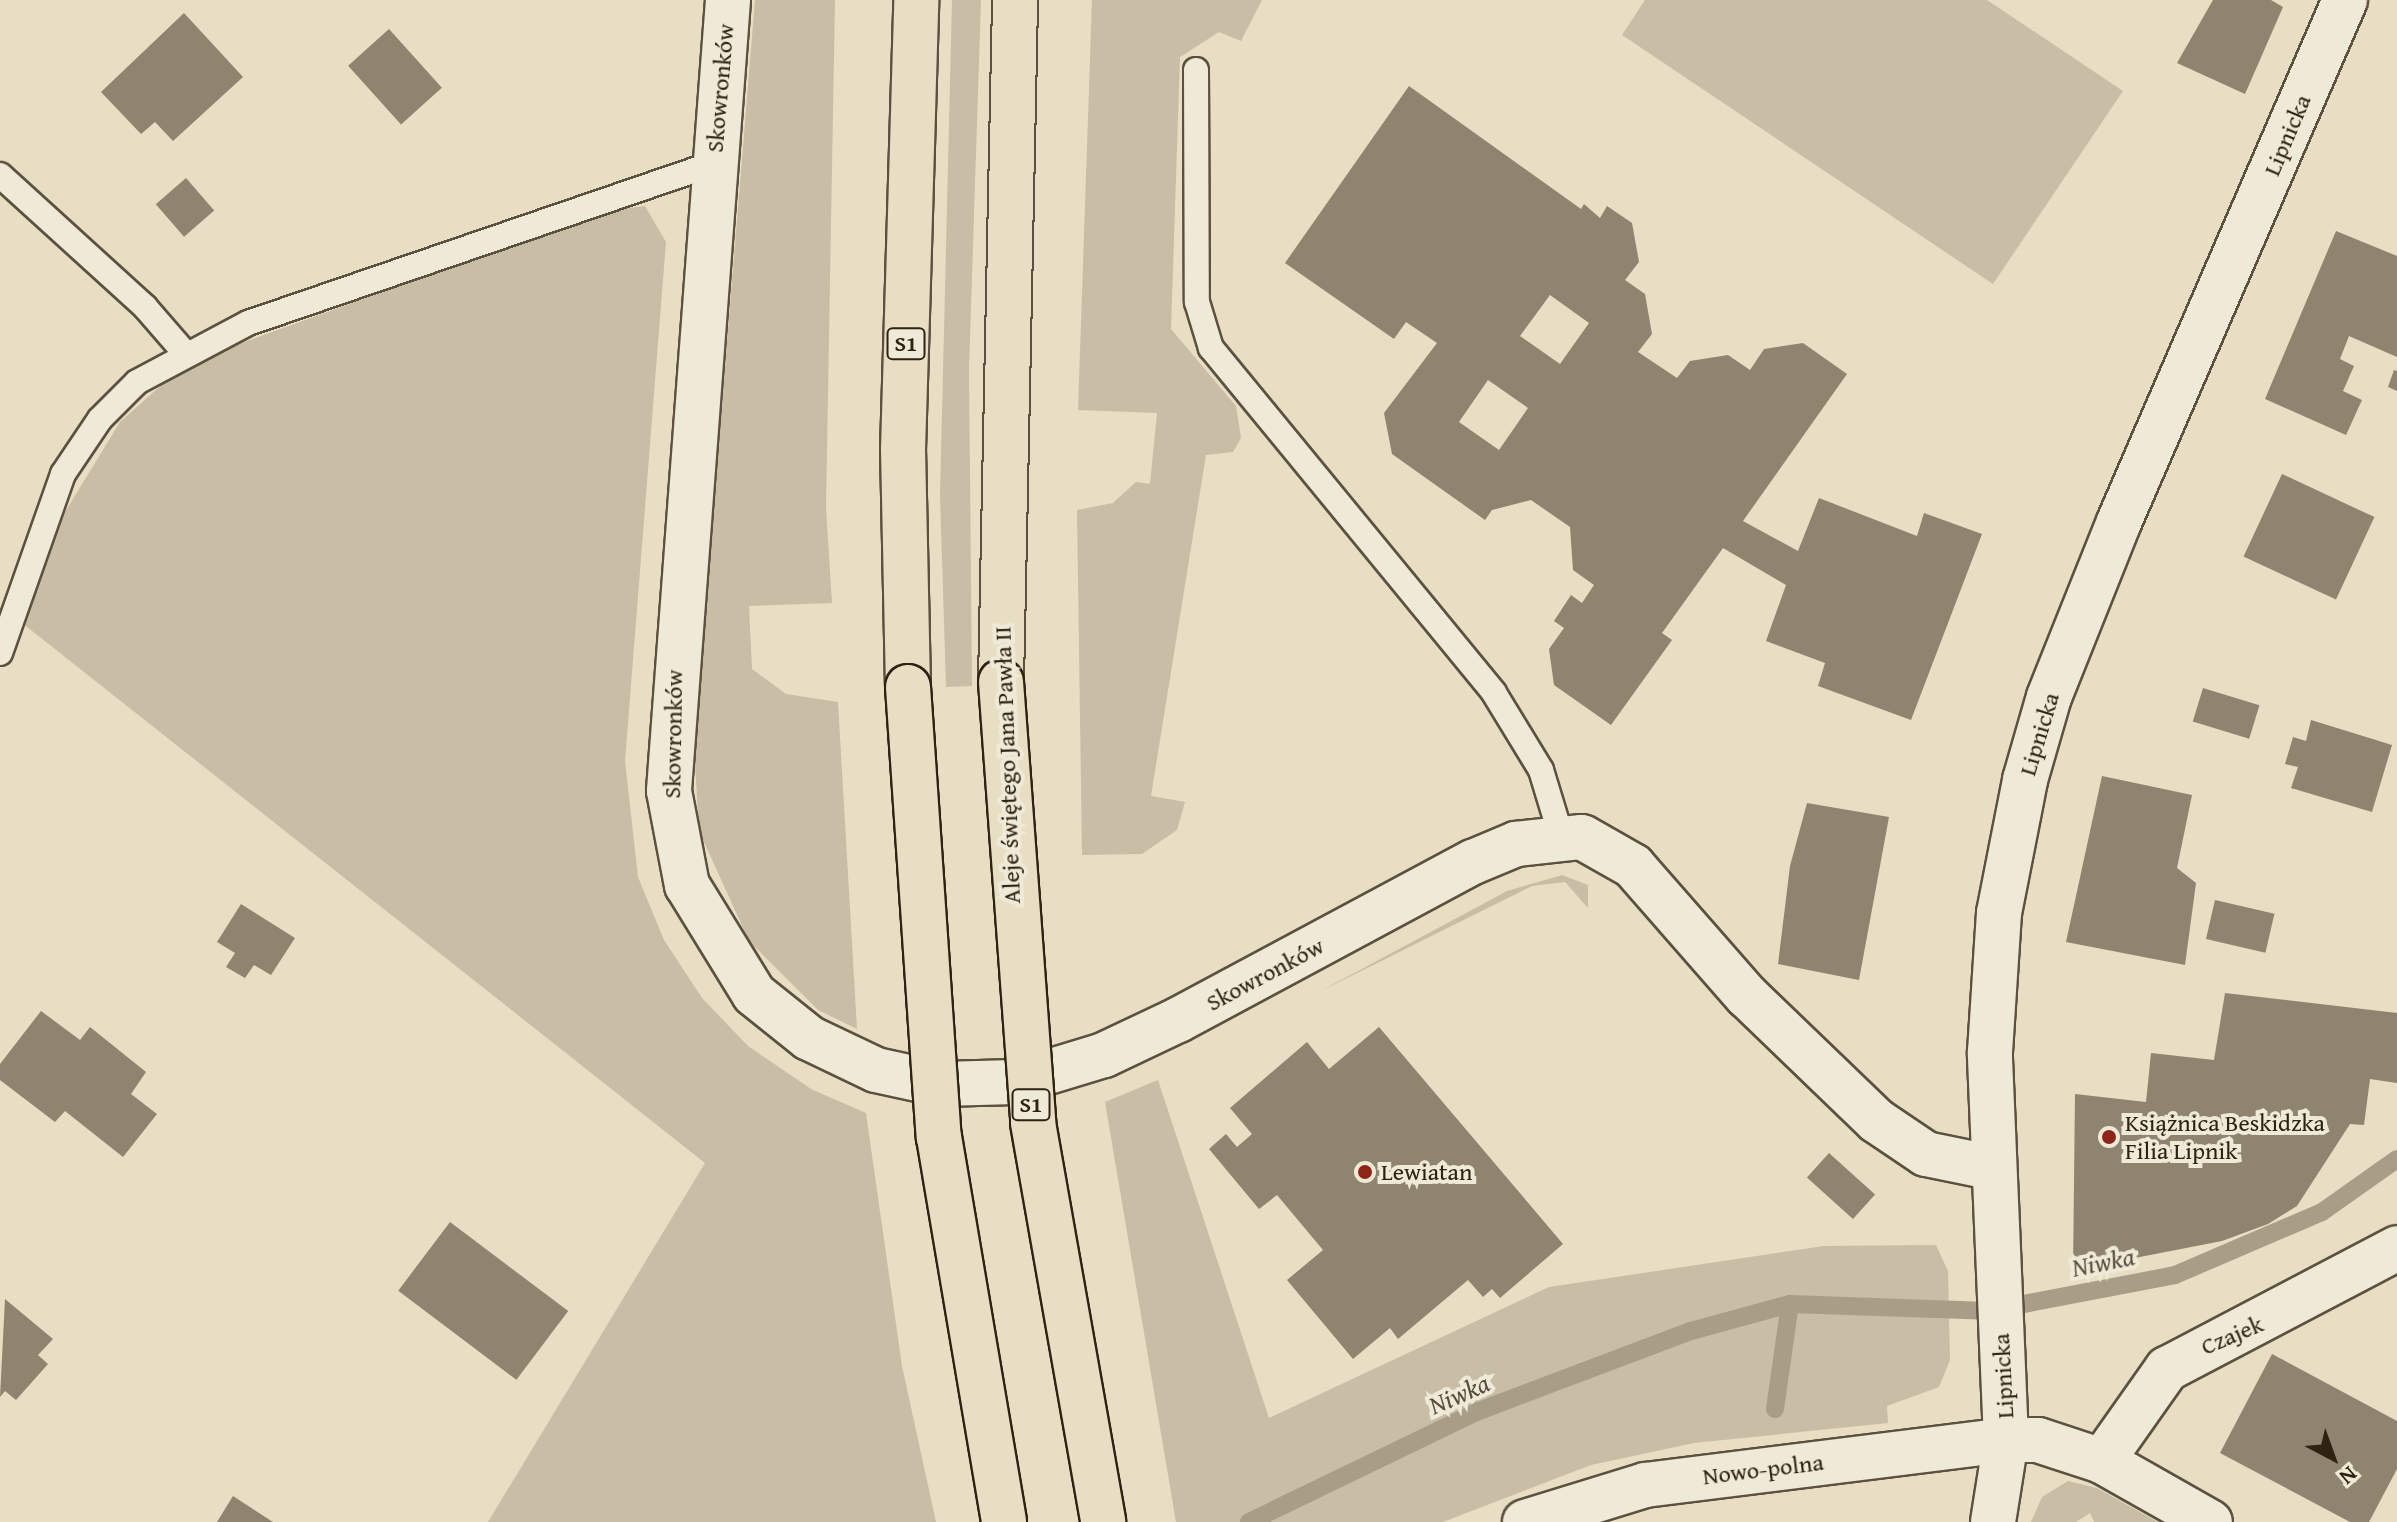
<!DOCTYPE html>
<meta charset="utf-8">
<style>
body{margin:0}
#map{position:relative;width:2397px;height:1522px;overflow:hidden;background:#e7dec3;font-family:"Gentium Book Plus",serif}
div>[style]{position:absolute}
.green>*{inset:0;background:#c8bea5}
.stream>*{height:18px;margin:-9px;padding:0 9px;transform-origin:9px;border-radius:9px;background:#a89e87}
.building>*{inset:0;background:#8e846f;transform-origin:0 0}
.roads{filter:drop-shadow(2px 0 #5c513f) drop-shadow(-2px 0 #5c513f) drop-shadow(0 2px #5c513f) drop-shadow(0 -2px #5c513f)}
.lane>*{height:24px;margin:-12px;padding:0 12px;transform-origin:12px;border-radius:12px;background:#efead8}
.street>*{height:44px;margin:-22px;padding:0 22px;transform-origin:22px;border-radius:22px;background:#efead8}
.secondary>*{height:44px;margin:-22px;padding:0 22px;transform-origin:22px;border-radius:22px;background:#efead8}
.highway>*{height:44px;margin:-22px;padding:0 22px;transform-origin:22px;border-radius:22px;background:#e7dec3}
.bridges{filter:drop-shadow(2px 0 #2e2213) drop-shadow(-2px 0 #2e2213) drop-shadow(0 2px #2e2213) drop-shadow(0 -2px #2e2213)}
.highway-bridge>*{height:44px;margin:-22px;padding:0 22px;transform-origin:22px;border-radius:22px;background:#e7dec3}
.dots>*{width:22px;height:22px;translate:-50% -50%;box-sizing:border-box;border:4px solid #efead8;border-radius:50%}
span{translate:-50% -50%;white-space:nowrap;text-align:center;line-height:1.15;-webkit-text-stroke:8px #efead8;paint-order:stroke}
.shield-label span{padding:2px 6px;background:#efead8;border:2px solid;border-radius:6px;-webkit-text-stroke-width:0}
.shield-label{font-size:22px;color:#2e2213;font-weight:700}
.street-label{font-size:24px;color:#2e2213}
.poi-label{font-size:24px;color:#2e2213}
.left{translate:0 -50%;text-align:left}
.water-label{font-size:26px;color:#594d3c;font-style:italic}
.north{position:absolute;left:2293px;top:1418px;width:80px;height:80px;-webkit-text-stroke:6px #efead8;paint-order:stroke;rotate:139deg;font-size:22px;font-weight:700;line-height:32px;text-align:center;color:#2e2213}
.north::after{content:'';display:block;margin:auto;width:28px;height:36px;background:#2e2213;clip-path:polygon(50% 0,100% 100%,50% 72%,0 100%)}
</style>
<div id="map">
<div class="green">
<div style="clip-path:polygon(755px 0,835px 0,826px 507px,832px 603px,749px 606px,752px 669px,786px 694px,838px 702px,857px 1029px,818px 1010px,749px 941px,699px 831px,694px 746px)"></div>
<div style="clip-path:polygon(952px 0,981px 0,969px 369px,972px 686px,946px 687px,940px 495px)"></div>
<div style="clip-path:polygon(1092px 0,1262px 0,1241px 41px,1219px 32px,1180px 57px,1171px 329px,1236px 406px,1241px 438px,1233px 452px,1206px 455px,1151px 796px,1185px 802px,1177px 830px,1142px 854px,1082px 855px,1077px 510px,1113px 503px,1136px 482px,1150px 484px,1157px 413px,1078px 410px)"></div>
<div style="clip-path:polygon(1645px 0,1987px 0,2123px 91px,1993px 284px,1622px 35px)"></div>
<div style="clip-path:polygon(645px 206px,666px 242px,625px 761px,638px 877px,664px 940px,702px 998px,748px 1046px,811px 1089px,866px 1113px,902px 1366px,936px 1522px,488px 1522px,705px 1163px,22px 623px,65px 512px,120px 422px,168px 379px,239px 344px,607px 211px)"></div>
<div style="clip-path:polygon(1562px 875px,1588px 885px,1588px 908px,1565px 882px,1532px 886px,1319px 992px,1507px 891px)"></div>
<div style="clip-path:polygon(1158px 1080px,1269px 1418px,1549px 1287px,1824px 1246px,1936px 1245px,1948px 1271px,1949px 1317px,1950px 1360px,1939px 1387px,1887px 1406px,1888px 1423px,1694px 1443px,1591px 1465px,1443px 1522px,1176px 1522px,1105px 1102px)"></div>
<div style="clip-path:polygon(2068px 1481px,2097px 1488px,2158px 1522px,2094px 1522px,2090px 1513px,2076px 1522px,2031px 1522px,2042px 1497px)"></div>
</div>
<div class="stream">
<div style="left:1775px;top:1409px;width:106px;rotate:-81.9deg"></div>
<div style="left:1790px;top:1304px;width:197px;rotate:2deg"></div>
<div style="left:1987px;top:1311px;width:191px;rotate:-10.8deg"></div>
<div style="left:2175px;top:1275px;width:160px;rotate:-23.2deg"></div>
<div style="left:2322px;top:1212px;width:92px;rotate:-35.2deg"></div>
<div style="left:1249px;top:1522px;width:255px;rotate:-25.8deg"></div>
<div style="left:1479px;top:1411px;width:227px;rotate:-20.7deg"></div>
<div style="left:1691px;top:1331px;width:103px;rotate:-15.3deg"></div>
</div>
<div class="building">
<div style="clip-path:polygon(2213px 0,2271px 0,2283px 7px,2245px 94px,2177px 63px)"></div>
<div style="clip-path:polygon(184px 13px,243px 77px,173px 141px,155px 122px,141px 134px,101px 92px)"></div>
<div style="left:389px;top:29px;width:79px;height:55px;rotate:48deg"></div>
<div style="clip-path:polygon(evenodd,1409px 86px,1581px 209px,1584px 204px,1600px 218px,1607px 206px,1632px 223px,1639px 262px,1625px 280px,1645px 294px,1652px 334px,1638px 352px,1677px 378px,1690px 361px,1728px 355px,1750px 370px,1764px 349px,1803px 343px,1847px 374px,1743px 521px,1798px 551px,1819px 498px,1917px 536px,1924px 513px,1982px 534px,1911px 720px,1818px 686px,1825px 663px,1766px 641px,1786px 585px,1723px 548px,1662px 633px,1672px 640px,1611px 725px,1554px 685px,1549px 649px,1564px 628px,1554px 621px,1571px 595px,1582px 603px,1594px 585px,1573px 570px,1570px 527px,1531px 500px,1492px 510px,1485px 520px,1392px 454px,1384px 413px,1437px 343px,1406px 322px,1394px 339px,1285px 263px,1409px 86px,1550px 295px,1589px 323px,1560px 364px,1520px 336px,1550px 295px,1409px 86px,1488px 380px,1528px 408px,1499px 450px,1459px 422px,1488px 380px)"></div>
<div style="left:186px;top:178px;width:43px;height:40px;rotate:49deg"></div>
<div style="clip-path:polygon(2336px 231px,2397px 256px,2397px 357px,2349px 336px,2340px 359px,2354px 366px,2343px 391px,2362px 400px,2346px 435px,2265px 399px)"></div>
<div style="clip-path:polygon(2394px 370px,2397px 371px,2397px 391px,2388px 387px)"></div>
<div style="left:2282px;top:474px;width:102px;height:91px;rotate:25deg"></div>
<div style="left:2203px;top:688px;width:59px;height:35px;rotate:17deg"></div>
<div style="clip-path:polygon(2311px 720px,2392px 745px,2372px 812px,2291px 788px,2298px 767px,2285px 764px,2293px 737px,2306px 741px)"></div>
<div style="clip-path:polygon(2102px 776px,2192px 795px,2177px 868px,2196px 883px,2185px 965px,2066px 942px)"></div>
<div style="clip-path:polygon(1807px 803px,1889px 817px,1859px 980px,1778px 964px,1790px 866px)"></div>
<div style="left:2215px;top:900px;width:61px;height:40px;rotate:13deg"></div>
<div style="clip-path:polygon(241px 904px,295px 938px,271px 975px,254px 965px,245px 978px,226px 967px,235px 953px,217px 942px)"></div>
<div style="clip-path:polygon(2225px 993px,2397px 1013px,2397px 1083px,2370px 1079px,2364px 1125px,2350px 1124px,2297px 1206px,2268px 1224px,2222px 1241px,2073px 1270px,2075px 1094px,2146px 1102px,2151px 1053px,2214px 1060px)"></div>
<div style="clip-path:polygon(41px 1011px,80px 1040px,90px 1027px,146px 1072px,131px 1094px,157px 1114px,123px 1157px,65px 1111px,55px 1122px,0 1080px,0 1064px)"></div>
<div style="clip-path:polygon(1379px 1027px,1563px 1244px,1500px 1298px,1492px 1289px,1483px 1297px,1468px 1280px,1398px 1339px,1390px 1328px,1353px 1359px,1287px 1280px,1323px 1250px,1277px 1195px,1259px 1209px,1209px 1149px,1226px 1134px,1237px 1147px,1252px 1134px,1230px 1108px,1307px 1042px,1329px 1069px)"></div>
<div style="left:1829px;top:1153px;width:62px;height:33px;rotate:42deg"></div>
<div style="left:450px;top:1222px;width:148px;height:86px;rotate:37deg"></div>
<div style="clip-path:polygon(5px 1299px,53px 1339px,38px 1355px,48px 1364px,16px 1400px,5px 1391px,0 1397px)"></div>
<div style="clip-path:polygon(2272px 1354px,2397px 1421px,2397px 1469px,2369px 1522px,2350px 1522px,2220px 1453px)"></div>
<div style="clip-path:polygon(233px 1496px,273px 1522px,217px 1522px)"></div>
</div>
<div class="roads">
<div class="lane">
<div style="left:1196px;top:70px;width:232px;rotate:89.8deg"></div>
<div style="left:1197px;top:302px;width:48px;rotate:73.1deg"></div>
<div style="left:1211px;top:348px;width:446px;rotate:50.6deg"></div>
<div style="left:1494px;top:693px;width:90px;rotate:58.6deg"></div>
<div style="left:1541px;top:770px;width:69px;rotate:73.1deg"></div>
<div style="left:0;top:175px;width:196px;rotate:42.3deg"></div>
<div style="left:145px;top:307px;width:61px;rotate:49deg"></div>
<div style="left:0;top:653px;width:190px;rotate:-70.6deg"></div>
<div style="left:63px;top:474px;width:66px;rotate:-56.1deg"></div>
<div style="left:100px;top:419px;width:52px;rotate:-45deg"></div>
<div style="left:137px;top:382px;width:126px;rotate:-28deg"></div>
<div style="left:248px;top:323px;width:491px;rotate:-18.9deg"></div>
</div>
<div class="street">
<div style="left:728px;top:0;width:793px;rotate:94.27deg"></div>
<div style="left:669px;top:791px;width:96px;rotate:79.2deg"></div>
<div style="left:687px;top:885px;width:128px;rotate:58.4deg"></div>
<div style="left:754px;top:994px;width:70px;rotate:38.7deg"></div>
<div style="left:809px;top:1038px;width:74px;rotate:25.5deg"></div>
<div style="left:876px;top:1070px;width:66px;rotate:12.2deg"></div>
<div style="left:941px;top:1084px;width:74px;rotate:-1.5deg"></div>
<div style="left:1015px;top:1082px;width:93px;rotate:-16.9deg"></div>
<div style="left:1104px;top:1055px;width:82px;rotate:-25.3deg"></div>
<div style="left:1178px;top:1020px;width:335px;rotate:-28.2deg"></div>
<div style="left:1473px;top:862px;width:47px;rotate:-22.7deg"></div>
<div style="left:1516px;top:844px;width:66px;rotate:-6.1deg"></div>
<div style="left:1582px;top:837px;width:59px;rotate:29.6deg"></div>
<div style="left:1633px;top:866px;width:173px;rotate:48.8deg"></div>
<div style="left:1747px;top:996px;width:180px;rotate:43.9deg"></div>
<div style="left:1877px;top:1121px;width:59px;rotate:34deg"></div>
<div style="left:1926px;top:1154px;width:65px;rotate:11.5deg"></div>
<div style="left:2102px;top:1461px;width:113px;rotate:-54.8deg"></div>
<div style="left:2167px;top:1369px;width:260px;rotate:-27.7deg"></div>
<div style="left:1993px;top:1522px;width:83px;rotate:-81deg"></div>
<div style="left:2006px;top:1440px;width:32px"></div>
<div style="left:2038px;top:1440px;width:67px;rotate:18.2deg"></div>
<div style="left:2102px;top:1461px;width:124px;rotate:29.5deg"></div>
</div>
<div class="secondary">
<div style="left:1525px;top:1522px;width:126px;rotate:-17.1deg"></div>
<div style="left:1645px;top:1485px;width:364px;rotate:-7.1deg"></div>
<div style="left:2006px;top:1440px;width:388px;rotate:-92.4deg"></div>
<div style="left:1990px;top:1052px;width:139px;rotate:-86.3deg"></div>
<div style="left:1999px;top:913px;width:136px;rotate:-78.9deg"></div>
<div style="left:2025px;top:780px;width:86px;rotate:-73.9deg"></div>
<div style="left:2049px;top:697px;width:188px;rotate:-68.2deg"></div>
<div style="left:2119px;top:522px;width:569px;rotate:-66.59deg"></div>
</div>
<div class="highway">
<div style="left:1001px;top:682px;width:682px;rotate:-88.82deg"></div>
<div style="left:908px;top:687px;width:237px;rotate:-91.2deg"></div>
<div style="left:903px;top:450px;width:450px;rotate:-88.3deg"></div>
</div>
</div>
<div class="bridges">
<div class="highway-bridge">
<div style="left:1001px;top:682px;width:442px;rotate:85.8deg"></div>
<div style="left:1033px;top:1123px;width:405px;rotate:80deg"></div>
<div style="left:908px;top:687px;width:451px;rotate:86.1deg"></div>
<div style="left:939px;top:1137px;width:390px;rotate:80.4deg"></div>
</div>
</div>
<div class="dots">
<div style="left:2109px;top:1137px;background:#8f2418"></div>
<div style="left:1365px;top:1172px;background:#8f2418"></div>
</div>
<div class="shield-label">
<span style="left:906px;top:344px">S1</span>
<span style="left:1031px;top:1105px">S1</span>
</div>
<div class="street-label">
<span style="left:720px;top:88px;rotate:-85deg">Skowronków</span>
<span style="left:2287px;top:135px;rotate:-67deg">Lipnicka</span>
<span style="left:673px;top:734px;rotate:-89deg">Skowronków</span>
<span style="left:2039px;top:734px;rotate:-73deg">Lipnicka</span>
<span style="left:1007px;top:765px;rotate:-92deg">Aleje świętego Jana Pawła II</span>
<span style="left:1265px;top:974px;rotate:-28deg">Skowronków</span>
<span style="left:2232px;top:1335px;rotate:-23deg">Czajek</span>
<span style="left:2003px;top:1376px;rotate:-93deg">Lipnicka</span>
<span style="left:1763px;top:1469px;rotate:-7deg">Nowo-polna</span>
</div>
<div class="poi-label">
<span class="left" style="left:2125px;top:1137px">Książnica Beskidzka<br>Filia Lipnik</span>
<span class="left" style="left:1381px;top:1172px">Lewiatan</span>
</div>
<div class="water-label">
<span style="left:2103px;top:1262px;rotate:-11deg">Niwka</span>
<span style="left:1459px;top:1394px;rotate:-24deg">Niwka</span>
</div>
<div class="north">N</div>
</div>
